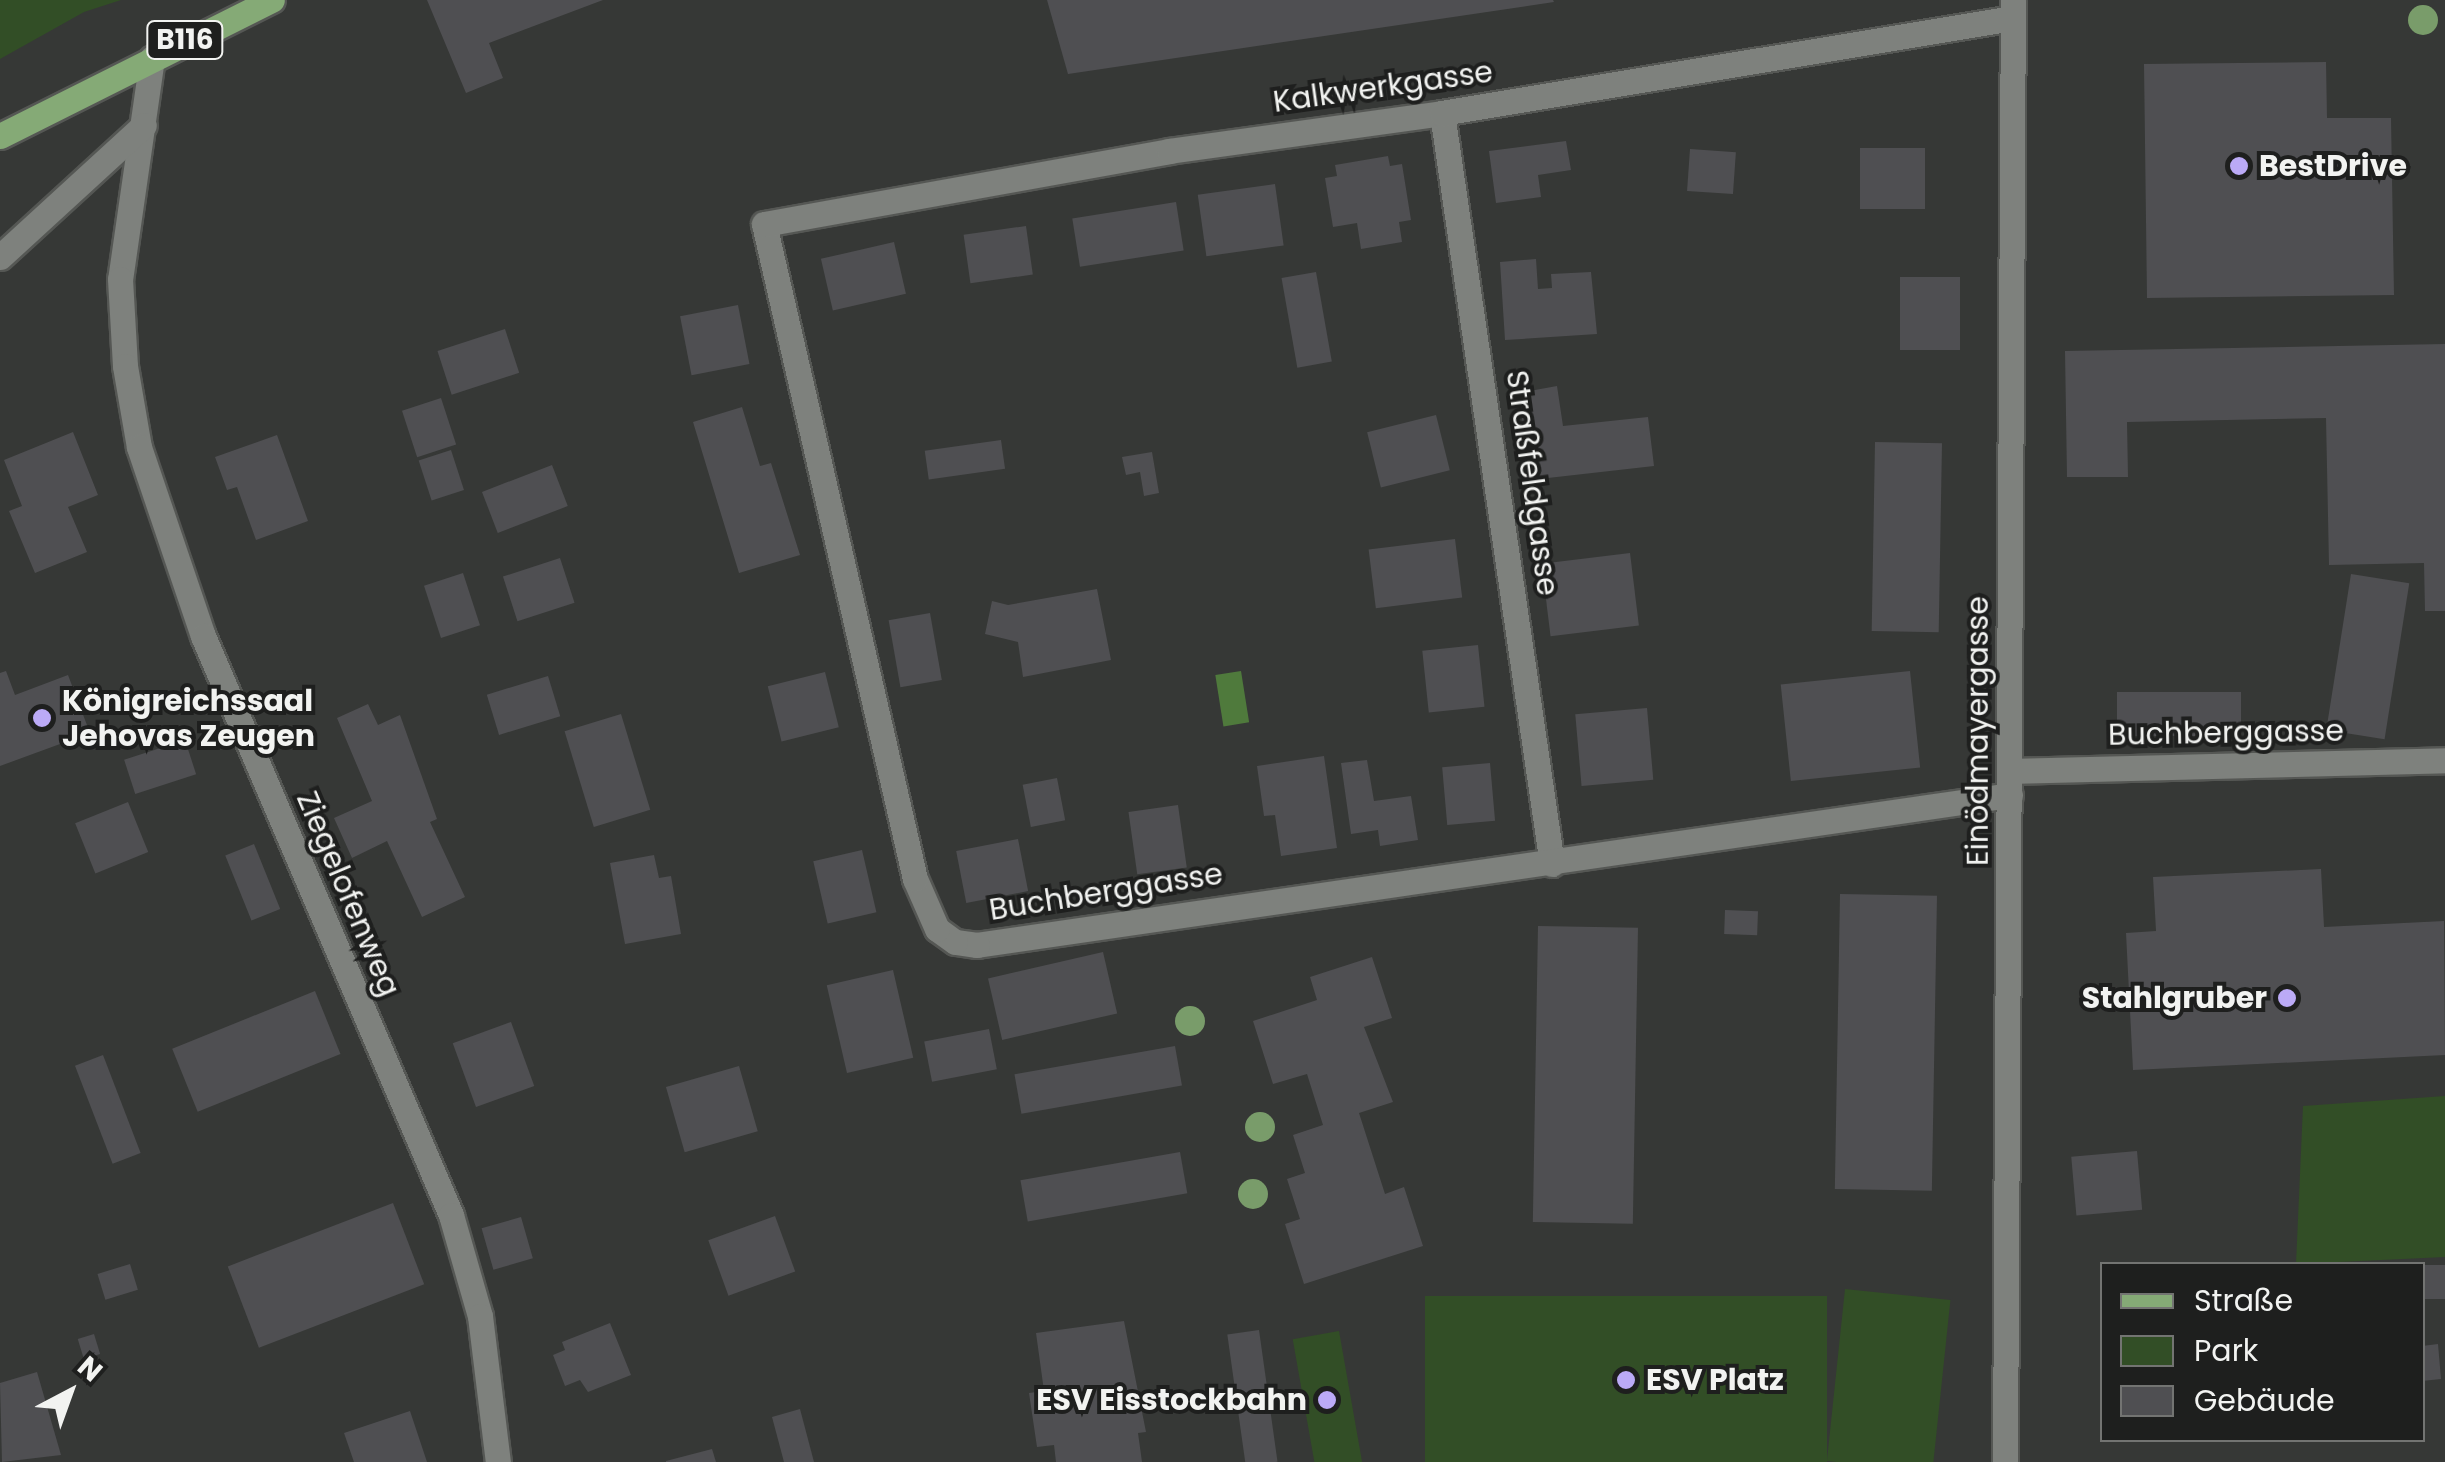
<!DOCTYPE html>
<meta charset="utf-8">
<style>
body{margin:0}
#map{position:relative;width:2445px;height:1462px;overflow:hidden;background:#363836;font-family:Poppins,sans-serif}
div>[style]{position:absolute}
.green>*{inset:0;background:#324e26;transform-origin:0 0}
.water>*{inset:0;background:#4f7a3c;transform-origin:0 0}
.building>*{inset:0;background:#4f4f52;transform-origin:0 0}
.roads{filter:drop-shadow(2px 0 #555754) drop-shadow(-2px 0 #555754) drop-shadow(0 2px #555754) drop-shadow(0 -2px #555754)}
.minor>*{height:25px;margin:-12.5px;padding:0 12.5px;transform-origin:12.5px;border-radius:12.5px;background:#7e817d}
.primary>*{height:25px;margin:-12.5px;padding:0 12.5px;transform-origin:12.5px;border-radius:12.5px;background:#85aa76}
.trees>*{width:30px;height:30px;margin:-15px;border-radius:50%;background:#799c6a}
.dots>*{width:28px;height:28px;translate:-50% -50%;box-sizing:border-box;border:5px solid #1e1f1e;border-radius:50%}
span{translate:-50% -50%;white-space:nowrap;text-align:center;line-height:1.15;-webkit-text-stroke:8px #1e1f1e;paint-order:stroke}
.shield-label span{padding:2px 8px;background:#1e1f1e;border:2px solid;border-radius:8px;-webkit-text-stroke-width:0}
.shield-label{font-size:28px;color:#f2f3f1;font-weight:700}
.street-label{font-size:30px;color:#f2f3f1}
.poi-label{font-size:30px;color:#f2f3f1;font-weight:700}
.left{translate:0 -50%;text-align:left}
.right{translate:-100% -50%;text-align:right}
.legend{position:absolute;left:2100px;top:1262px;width:325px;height:180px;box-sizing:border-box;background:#1e1f1e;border:2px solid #737472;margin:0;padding:12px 18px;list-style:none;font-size:30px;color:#f2f3f1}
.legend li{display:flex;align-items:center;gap:20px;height:50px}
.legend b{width:50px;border:2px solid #737472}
.north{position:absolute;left:20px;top:1342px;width:100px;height:100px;-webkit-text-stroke:8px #1e1f1e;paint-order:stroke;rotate:41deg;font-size:28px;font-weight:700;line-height:40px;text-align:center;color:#f2f3f1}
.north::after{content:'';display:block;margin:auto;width:35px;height:45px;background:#f2f3f1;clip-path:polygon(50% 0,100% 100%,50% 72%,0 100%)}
</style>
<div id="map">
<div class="green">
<div style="clip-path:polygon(0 0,121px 0,84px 12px,0 59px)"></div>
<div style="clip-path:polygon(2445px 1096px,2445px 1257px,2296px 1264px,2303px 1106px)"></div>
<div style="left:1845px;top:1289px;width:106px;height:173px;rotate:6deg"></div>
<div style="left:1425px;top:1296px;width:402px;height:166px"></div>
<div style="left:1339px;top:1331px;width:133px;height:47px;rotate:80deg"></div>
</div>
<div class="water">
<div style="left:1241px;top:671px;width:52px;height:26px;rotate:81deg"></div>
</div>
<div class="building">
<div style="clip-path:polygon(427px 0,603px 0,489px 43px,503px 78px,466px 93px)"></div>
<div style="clip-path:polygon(1047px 0,1553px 0,1554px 2px,1068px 74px)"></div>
<div style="clip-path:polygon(2326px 62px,2327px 118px,2391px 118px,2394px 295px,2147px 298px,2144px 64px)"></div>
<div style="clip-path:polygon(1566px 141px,1571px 170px,1538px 175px,1541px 197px,1496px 203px,1489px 151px)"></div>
<div style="left:1860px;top:148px;width:65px;height:61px"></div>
<div style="left:1690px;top:149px;width:46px;height:42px;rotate:4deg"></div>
<div style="clip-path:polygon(1388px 156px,1390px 166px,1402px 164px,1411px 220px,1399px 222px,1402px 242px,1361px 249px,1357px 223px,1333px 227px,1325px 178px,1337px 176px,1335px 165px)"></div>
<div style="left:1275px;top:184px;width:62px;height:78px;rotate:82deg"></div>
<div style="left:1176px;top:202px;width:49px;height:105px;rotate:81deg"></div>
<div style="left:1026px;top:226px;width:49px;height:63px;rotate:82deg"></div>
<div style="left:894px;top:242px;width:53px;height:75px;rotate:77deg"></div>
<div style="clip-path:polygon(1536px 259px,1538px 289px,1552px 288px,1551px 274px,1591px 272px,1597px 334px,1505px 340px,1500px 262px)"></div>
<div style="left:1316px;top:272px;width:91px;height:35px;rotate:80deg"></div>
<div style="left:1900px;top:277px;width:60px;height:73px"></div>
<div style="left:738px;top:305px;width:60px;height:59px;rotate:79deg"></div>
<div style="left:505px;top:329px;width:46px;height:71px;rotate:72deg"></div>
<div style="clip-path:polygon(2445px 344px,2445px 611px,2425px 611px,2424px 563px,2329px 565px,2326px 418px,2127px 422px,2128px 477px,2067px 477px,2065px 351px)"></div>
<div style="clip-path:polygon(1557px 386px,1563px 426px,1648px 417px,1654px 466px,1539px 479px,1534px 430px,1524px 431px,1518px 393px)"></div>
<div style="left:441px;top:398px;width:49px;height:41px;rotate:72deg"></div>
<div style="clip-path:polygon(742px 407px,760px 466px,771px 463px,800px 555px,739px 573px,693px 422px)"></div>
<div style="left:1436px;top:415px;width:57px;height:71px;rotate:76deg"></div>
<div style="clip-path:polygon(73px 432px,98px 495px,68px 507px,87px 552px,35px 573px,9px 511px,22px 506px,4px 460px)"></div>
<div style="clip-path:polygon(277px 435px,308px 521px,256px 540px,237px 487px,227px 490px,215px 457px)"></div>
<div style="left:1001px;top:440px;width:29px;height:77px;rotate:82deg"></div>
<div style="left:1875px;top:442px;width:67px;height:189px;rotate:1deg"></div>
<div style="left:451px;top:450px;width:42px;height:34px;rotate:72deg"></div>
<div style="clip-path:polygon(1152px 452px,1159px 493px,1144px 496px,1140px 472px,1126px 475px,1122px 457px)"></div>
<div style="left:552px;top:465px;width:44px;height:75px;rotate:69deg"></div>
<div style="left:1455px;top:539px;width:59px;height:87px;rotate:83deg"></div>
<div style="left:1630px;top:553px;width:73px;height:89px;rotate:83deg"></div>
<div style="left:560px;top:558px;width:47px;height:60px;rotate:72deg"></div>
<div style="left:463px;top:573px;width:55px;height:41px;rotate:72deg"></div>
<div style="left:2351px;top:574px;width:59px;height:158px;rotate:9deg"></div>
<div style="clip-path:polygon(1097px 589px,1111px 660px,1023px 677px,1018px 642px,985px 634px,992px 601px,1008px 605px)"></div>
<div style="left:930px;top:613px;width:68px;height:42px;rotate:80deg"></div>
<div style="left:1478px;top:645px;width:62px;height:56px;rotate:84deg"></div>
<div style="clip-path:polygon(6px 671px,15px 695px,68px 675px,90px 733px,0 766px,0 673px)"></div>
<div style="left:1910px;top:671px;width:97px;height:130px;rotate:84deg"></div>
<div style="left:825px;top:672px;width:57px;height:59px;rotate:76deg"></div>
<div style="left:548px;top:676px;width:42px;height:64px;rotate:73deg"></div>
<div style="left:2117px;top:692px;width:124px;height:44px"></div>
<div style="clip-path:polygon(368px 704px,378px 725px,400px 715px,437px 819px,430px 822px,465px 897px,422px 917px,387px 841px,352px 858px,334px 818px,372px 801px,337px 718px)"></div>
<div style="left:1647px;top:708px;width:72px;height:72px;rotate:85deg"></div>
<div style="left:621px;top:714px;width:100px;height:59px;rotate:73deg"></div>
<div style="left:185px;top:740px;width:36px;height:64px;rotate:72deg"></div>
<div style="clip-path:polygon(1324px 756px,1337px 848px,1281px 856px,1275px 815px,1264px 816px,1257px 766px)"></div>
<div style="clip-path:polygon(1367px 760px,1374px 801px,1411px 796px,1418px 840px,1380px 846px,1378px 830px,1351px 834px,1341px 763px)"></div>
<div style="left:1490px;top:763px;width:58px;height:48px;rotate:85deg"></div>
<div style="left:1057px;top:778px;width:43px;height:35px;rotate:79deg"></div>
<div style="left:128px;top:802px;width:54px;height:57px;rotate:68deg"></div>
<div style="left:1178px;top:805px;width:63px;height:50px;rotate:82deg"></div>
<div style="left:1018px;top:839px;width:53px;height:63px;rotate:79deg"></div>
<div style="left:254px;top:844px;width:70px;height:31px;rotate:68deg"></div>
<div style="left:862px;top:850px;width:64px;height:50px;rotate:77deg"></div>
<div style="clip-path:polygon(654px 855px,659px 878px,671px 876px,681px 934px,625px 944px,610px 863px)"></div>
<div style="clip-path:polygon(2321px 869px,2324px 927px,2444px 921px,2445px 1055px,2133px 1070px,2126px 933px,2156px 931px,2153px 877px)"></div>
<div style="left:1840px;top:894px;width:97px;height:295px;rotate:1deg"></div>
<div style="left:1725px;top:910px;width:33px;height:24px;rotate:2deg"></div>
<div style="left:1538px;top:926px;width:100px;height:296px;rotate:1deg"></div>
<div style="left:1103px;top:952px;width:63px;height:118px;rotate:77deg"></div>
<div style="clip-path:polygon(1372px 957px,1392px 1018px,1364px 1027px,1393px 1102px,1359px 1113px,1385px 1194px,1404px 1187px,1423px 1246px,1304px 1284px,1285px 1224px,1300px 1219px,1287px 1179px,1305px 1173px,1293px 1135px,1323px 1125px,1307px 1074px,1273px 1084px,1253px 1021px,1317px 1000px,1310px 977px)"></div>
<div style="left:893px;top:970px;width:90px;height:68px;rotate:77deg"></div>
<div style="left:315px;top:991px;width:68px;height:154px;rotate:68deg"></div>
<div style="left:511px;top:1022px;width:68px;height:62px;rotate:70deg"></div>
<div style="left:989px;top:1029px;width:41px;height:66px;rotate:79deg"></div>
<div style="left:1175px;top:1046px;width:40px;height:163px;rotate:80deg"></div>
<div style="left:103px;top:1055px;width:105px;height:30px;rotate:69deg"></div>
<div style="left:739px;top:1066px;width:68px;height:76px;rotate:74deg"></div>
<div style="left:2137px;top:1151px;width:59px;height:66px;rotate:85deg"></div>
<div style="left:1180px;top:1152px;width:42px;height:162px;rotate:80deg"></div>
<div style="left:393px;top:1203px;width:87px;height:177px;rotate:69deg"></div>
<div style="left:775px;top:1216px;width:59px;height:71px;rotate:70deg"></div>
<div style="left:521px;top:1217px;width:43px;height:41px;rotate:74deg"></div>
<div style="left:130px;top:1264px;width:27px;height:34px;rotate:73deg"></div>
<div style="left:2445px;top:1265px;width:34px;height:23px;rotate:90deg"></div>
<div style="clip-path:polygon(1124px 1321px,1146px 1432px,1138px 1433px,1142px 1462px,1056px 1462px,1054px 1445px,1037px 1447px,1029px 1393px,1044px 1391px,1036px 1333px)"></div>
<div style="clip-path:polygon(610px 1323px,631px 1375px,588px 1392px,580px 1380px,565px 1386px,553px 1355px,565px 1350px,562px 1342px)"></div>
<div style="left:1259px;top:1330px;width:133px;height:32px;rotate:82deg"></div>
<div style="left:94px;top:1334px;width:21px;height:17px;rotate:73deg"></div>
<div style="clip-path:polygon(2438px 1344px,2441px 1379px,2422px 1381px,2422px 1346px)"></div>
<div style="clip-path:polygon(37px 1372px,61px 1455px,2px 1462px,0 1383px)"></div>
<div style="clip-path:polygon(800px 1409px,814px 1462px,784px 1462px,772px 1417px)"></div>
<div style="clip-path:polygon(410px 1411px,427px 1462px,354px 1462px,344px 1433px)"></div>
<div style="clip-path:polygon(712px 1449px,716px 1462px,666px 1462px,666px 1461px)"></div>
</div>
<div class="roads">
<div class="minor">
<div style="left:152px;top:58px;width:223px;rotate:98.2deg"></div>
<div style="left:120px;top:279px;width:87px;rotate:86.7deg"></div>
<div style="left:125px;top:366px;width:82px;rotate:80.2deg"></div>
<div style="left:139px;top:447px;width:200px;rotate:71.3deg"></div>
<div style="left:203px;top:636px;width:630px;rotate:66.81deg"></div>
<div style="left:451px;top:1215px;width:105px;rotate:74deg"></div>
<div style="left:480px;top:1316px;width:147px;rotate:83deg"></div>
<div style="left:1442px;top:113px;width:759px;rotate:81.67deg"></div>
<div style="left:0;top:257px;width:195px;rotate:-42.5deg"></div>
<div style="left:2010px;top:771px;width:435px;rotate:-1.4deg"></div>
<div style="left:2010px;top:795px;width:1044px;rotate:171.74deg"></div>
<div style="left:977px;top:945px;width:22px;rotate:-172deg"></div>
<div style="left:955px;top:942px;width:22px;rotate:-144deg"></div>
<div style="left:937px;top:929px;width:55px;rotate:-113.7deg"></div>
<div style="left:915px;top:879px;width:672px;rotate:-102.98deg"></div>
<div style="left:764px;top:224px;width:412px;rotate:-10.2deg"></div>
<div style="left:1169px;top:151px;width:276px;rotate:-7.9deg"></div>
<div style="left:1442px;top:113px;width:578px;rotate:-9.46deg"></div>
<div style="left:2005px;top:1462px;width:1462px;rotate:-89.69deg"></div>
</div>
<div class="primary">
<div style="left:0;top:136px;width:304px;rotate:-26.6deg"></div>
</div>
</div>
<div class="trees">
<div style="left:2423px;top:20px"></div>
<div style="left:1190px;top:1021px"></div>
<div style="left:1260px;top:1127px"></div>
<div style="left:1253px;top:1194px"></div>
</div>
<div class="dots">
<div style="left:2239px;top:166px;background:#bbaaf6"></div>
<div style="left:42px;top:718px;background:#bbaaf6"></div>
<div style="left:2287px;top:998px;background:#bbaaf6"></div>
<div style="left:1626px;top:1380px;background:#bbaaf6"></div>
<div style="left:1327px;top:1400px;background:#bbaaf6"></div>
</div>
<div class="shield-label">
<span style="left:185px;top:40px">B116</span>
</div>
<div class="street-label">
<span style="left:1383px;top:87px;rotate:-8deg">Kalkwerkgasse</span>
<span style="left:1532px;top:483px;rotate:82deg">Straßfeldgasse</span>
<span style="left:1978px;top:731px;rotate:-90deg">Einödmayergasse</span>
<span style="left:2226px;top:733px;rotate:-1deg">Buchberggasse</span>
<span style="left:1106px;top:892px;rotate:-9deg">Buchberggasse</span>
<span style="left:348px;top:894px;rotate:67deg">Ziegelofenweg</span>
</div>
<div class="poi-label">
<span class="left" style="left:2259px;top:166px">BestDrive</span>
<span class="left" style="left:62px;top:718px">Königreichssaal<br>Jehovas Zeugen</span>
<span class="right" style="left:2267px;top:998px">Stahlgruber</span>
<span class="left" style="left:1646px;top:1380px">ESV Platz</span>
<span class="right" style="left:1307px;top:1400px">ESV Eisstockbahn</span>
</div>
<ul class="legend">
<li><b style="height:12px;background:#85aa76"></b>Straße</li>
<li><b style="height:28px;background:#324e26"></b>Park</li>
<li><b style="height:28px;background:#4f4f52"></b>Gebäude</li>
</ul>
<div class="north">N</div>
</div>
